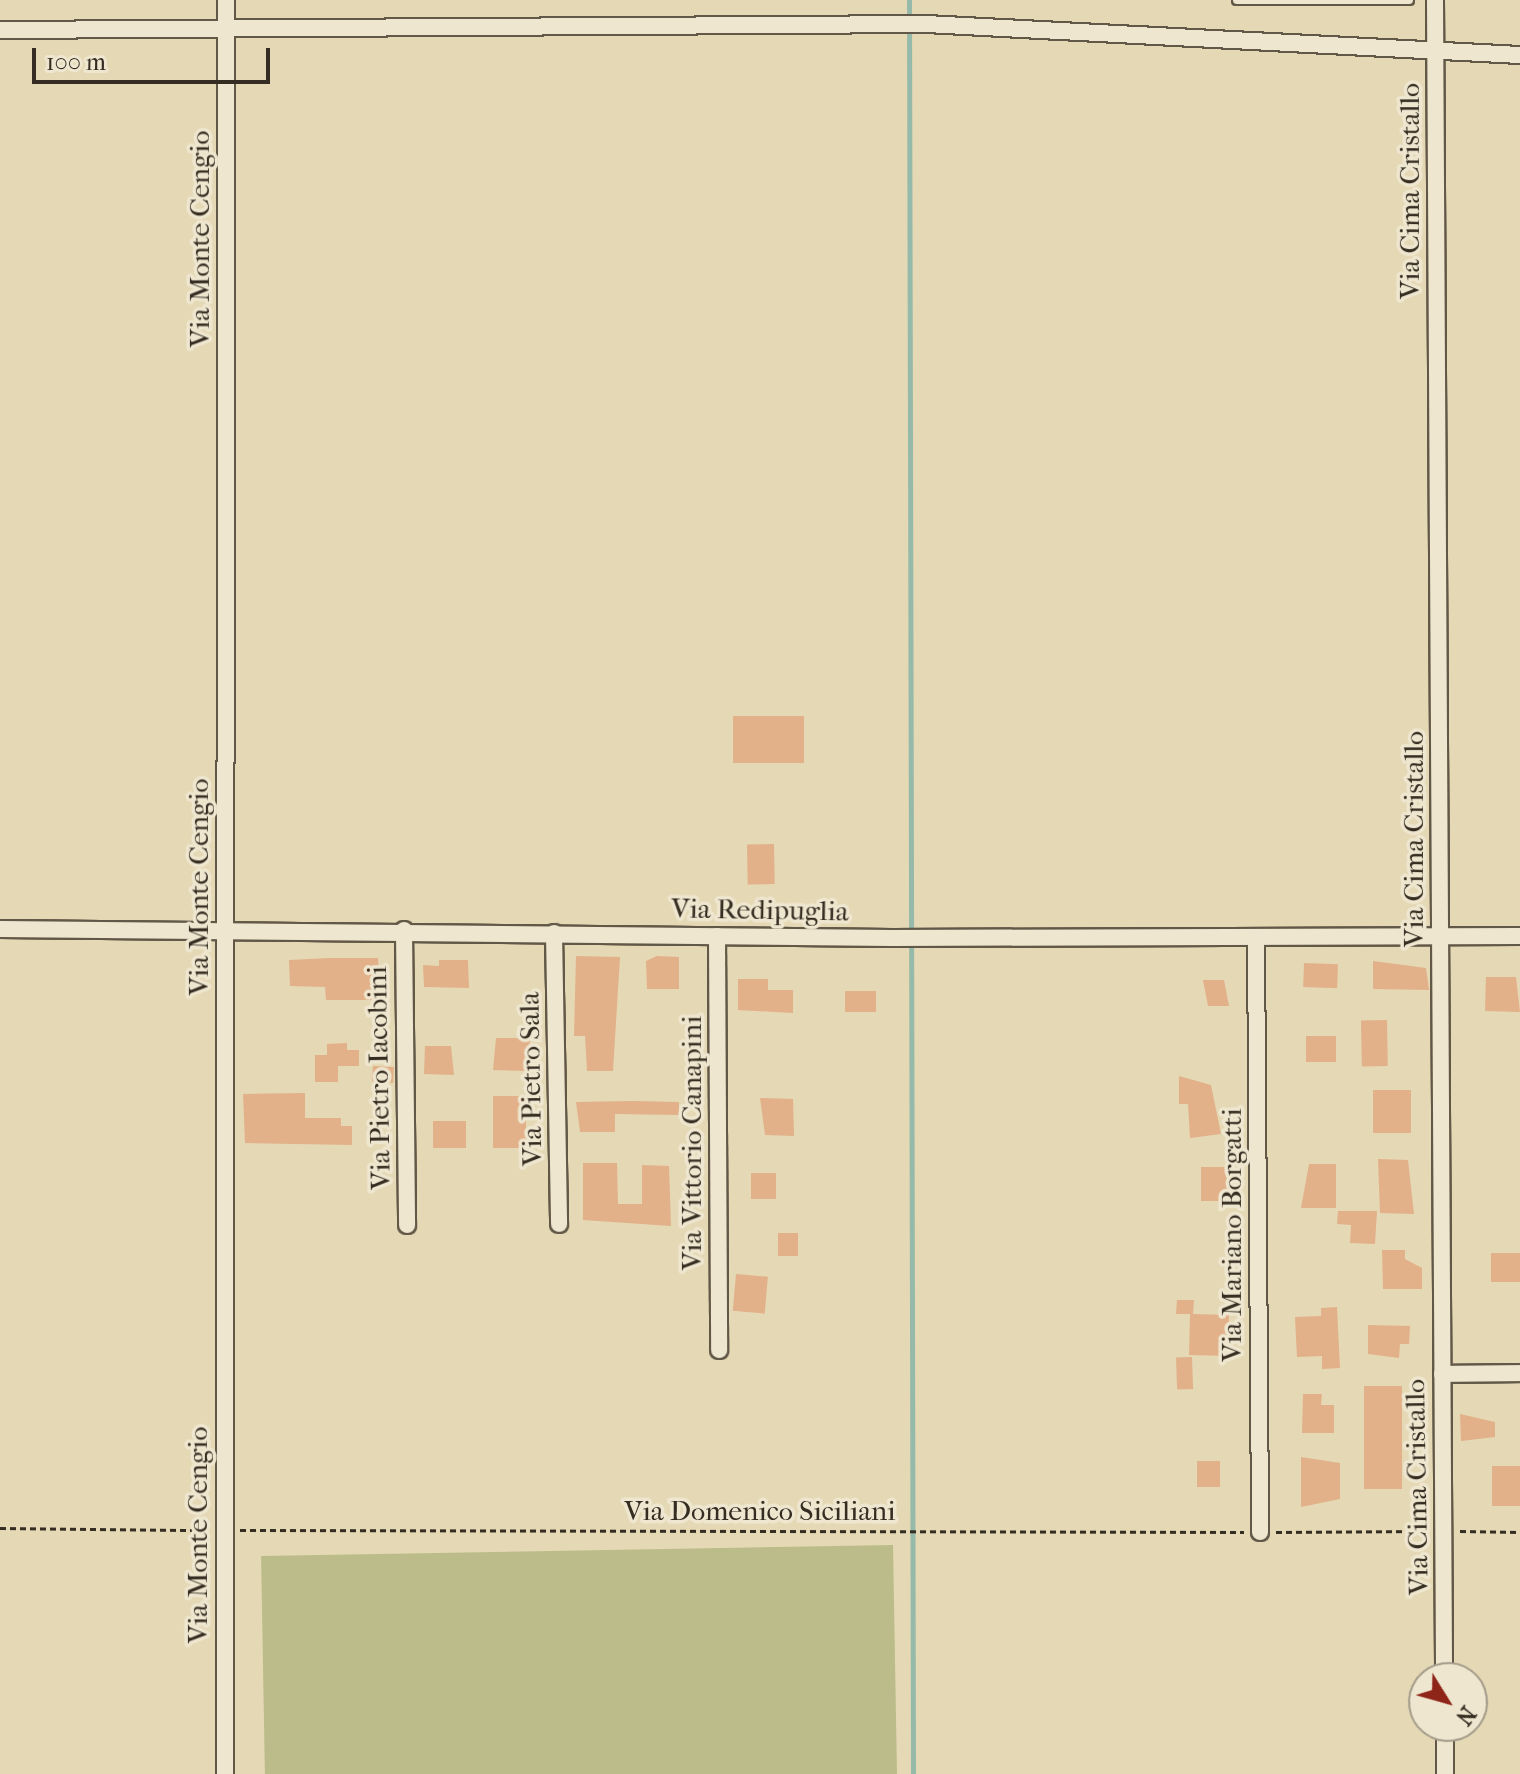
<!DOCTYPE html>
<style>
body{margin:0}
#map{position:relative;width:1520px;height:1774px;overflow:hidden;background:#e5d8b5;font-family:"IM FELL French Canon",serif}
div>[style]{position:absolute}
.green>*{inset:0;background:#bbbc89;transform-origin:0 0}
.stream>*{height:5px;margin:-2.5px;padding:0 2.5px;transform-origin:2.5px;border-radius:2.5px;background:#96baaa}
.building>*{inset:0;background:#e2b189;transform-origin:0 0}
.path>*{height:3px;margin-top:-1.5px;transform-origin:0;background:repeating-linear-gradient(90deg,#362d22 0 6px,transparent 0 10px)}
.roads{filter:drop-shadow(2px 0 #625847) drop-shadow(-2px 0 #625847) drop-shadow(0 2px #625847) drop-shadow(0 -2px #625847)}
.lane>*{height:8px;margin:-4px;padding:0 4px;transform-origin:4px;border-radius:4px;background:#eee6cf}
.street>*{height:16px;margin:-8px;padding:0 8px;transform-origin:8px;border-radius:8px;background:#eee6cf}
span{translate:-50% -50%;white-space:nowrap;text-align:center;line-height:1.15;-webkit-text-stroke:7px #eee6cf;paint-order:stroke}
.street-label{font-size:28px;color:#362d22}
.north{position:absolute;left:1408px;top:1662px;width:80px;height:80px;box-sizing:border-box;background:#eee6cf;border:2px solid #a49c8a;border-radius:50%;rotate:127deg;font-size:22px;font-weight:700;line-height:32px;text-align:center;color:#362d22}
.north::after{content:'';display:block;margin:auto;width:28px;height:36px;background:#8f2418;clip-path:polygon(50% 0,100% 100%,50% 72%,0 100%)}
.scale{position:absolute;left:32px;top:48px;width:238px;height:36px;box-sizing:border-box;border:4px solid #362d22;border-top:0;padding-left:10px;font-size:24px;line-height:28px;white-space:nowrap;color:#362d22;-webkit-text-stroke:6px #eee6cf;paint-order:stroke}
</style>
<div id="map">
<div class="green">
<div style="left:893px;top:1545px;width:229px;height:632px;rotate:89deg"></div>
</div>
<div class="stream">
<div style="left:909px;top:0;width:1774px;rotate:89.87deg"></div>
</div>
<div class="building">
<div style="left:733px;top:716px;width:71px;height:47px"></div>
<div style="left:774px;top:844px;width:40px;height:27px;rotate:89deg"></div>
<div style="clip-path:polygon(576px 956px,620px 957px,613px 1071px,587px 1071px,585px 1036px,574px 1036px)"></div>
<div style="clip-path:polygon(657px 956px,679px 957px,679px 989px,647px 989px,646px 961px)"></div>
<div style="clip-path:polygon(329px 958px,378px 958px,381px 1000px,326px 1000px,325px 987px,290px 986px,289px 960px)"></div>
<div style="clip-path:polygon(439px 960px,468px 960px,469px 988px,424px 987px,423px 965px,439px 966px)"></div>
<div style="clip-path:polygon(1373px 961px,1426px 968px,1429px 990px,1373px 989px)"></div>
<div style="left:1304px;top:963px;width:34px;height:24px;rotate:2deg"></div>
<div style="clip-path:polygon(1486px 977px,1516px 977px,1520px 1012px,1485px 1011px)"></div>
<div style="clip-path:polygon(738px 979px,768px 979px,768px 990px,793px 990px,793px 1013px,738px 1010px)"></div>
<div style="clip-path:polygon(1203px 980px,1224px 980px,1229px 1006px,1208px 1006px)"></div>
<div style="left:845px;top:991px;width:31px;height:21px"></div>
<div style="left:1387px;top:1020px;width:46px;height:26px;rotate:89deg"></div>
<div style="left:1306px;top:1036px;width:30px;height:26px"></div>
<div style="clip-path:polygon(496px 1038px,530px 1038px,527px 1071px,493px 1070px)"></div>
<div style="clip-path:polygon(347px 1043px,347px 1050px,359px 1050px,359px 1066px,338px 1066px,338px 1082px,315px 1082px,315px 1055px,327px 1055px,327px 1044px)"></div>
<div style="clip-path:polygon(425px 1046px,451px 1046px,454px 1075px,424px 1074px)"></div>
<div style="left:373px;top:1066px;width:21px;height:16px;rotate:3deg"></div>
<div style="clip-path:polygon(1179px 1076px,1211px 1085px,1221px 1134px,1190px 1138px,1188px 1104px,1179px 1104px)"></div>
<div style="left:1373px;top:1090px;width:38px;height:43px"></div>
<div style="clip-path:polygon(305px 1093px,305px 1118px,341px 1118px,341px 1126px,352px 1126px,352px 1145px,245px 1143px,243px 1094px)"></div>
<div style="left:493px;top:1096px;width:33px;height:52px"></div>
<div style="clip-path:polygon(760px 1098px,793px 1099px,794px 1136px,765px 1135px)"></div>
<div style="clip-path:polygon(633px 1101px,679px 1102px,679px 1115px,615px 1114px,615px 1132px,580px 1132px,576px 1102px)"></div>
<div style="left:433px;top:1121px;width:33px;height:27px"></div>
<div style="clip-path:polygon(1378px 1159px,1408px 1160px,1414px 1214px,1380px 1213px)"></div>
<div style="clip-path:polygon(583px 1163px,617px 1163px,618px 1204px,642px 1204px,642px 1165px,669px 1166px,671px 1226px,583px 1220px)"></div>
<div style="clip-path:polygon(1309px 1164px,1336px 1164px,1336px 1208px,1301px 1208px)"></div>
<div style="left:1231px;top:1167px;width:34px;height:30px;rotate:90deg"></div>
<div style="left:751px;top:1173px;width:25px;height:26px"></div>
<div style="clip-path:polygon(1338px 1211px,1377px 1211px,1375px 1244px,1350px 1243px,1351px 1225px,1337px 1224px)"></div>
<div style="left:778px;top:1233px;width:20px;height:23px"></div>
<div style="clip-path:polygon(1382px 1250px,1405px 1250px,1405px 1259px,1422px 1268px,1422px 1289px,1383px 1289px)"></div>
<div style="left:1520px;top:1253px;width:29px;height:29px;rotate:90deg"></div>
<div style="left:736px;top:1274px;width:32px;height:37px;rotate:5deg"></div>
<div style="clip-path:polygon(1177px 1300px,1194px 1300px,1193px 1314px,1229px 1315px,1228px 1356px,1189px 1355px,1190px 1314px,1176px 1314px)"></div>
<div style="clip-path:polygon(1337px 1307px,1340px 1368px,1322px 1369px,1322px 1356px,1297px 1357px,1295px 1317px,1321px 1316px,1321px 1308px)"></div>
<div style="clip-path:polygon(1368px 1325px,1410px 1326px,1409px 1344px,1400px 1344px,1399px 1358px,1368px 1354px)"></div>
<div style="left:1192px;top:1357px;width:32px;height:16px;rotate:88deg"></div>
<div style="left:1364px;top:1386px;width:38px;height:103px"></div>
<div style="clip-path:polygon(1303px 1394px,1322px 1394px,1321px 1405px,1334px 1405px,1334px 1433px,1302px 1433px)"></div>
<div style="clip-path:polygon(1460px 1414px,1495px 1422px,1495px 1437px,1461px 1441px)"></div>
<div style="clip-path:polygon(1301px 1457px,1340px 1463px,1340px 1499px,1301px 1507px)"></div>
<div style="left:1197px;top:1461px;width:23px;height:26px"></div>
<div style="left:1492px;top:1466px;width:28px;height:40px"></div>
</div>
<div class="path">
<div style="left:0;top:1528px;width:208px;rotate:0.6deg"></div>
<div style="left:240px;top:1530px;width:1004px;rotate:0.11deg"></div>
<div style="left:1460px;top:1531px;width:60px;rotate:1deg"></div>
<div style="left:1276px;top:1532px;width:152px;rotate:-0.4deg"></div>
</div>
<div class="roads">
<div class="lane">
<div style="left:1237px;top:0;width:172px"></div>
</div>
<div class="street">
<div style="left:1435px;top:0;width:1678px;rotate:89.69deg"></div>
<div style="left:0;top:30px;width:926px;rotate:-0.37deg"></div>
<div style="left:926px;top:24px;width:595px;rotate:2.99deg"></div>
<div style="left:0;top:929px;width:892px;rotate:0.58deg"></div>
<div style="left:892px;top:938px;width:628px;rotate:-0.18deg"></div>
<div style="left:404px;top:930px;width:295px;rotate:89.4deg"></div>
<div style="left:554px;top:933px;width:291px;rotate:89deg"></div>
<div style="left:717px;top:936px;width:414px;rotate:89.7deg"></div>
<div style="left:1256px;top:937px;width:595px;rotate:89.61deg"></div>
<div style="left:1442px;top:1374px;width:78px;rotate:-0.7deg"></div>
<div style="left:1445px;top:1726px;width:48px;rotate:90deg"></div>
<div style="left:225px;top:1774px;width:1774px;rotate:-89.97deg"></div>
</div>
</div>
<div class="street-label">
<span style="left:1410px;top:191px;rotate:-90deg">Via Cima Cristallo</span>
<span style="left:200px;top:239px;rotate:-90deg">Via Monte Cengio</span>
<span style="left:1414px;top:839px;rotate:-90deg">Via Cima Cristallo</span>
<span style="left:199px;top:887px;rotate:-90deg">Via Monte Cengio</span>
<span style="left:760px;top:910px;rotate:1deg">Via Redipuglia</span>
<span style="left:379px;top:1078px;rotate:-91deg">Via Pietro Iacobini</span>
<span style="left:531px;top:1079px;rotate:-91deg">Via Pietro Sala</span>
<span style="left:692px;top:1143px;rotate:-90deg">Via Vittorio Canapini</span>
<span style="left:1232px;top:1235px;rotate:-90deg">Via Mariano Borgatti</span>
<span style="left:1417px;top:1487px;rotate:-91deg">Via Cima Cristallo</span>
<span style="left:760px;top:1511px">Via Domenico Siciliani</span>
<span style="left:198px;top:1535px;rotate:-90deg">Via Monte Cengio</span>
</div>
<div class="north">N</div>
<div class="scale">100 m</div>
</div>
